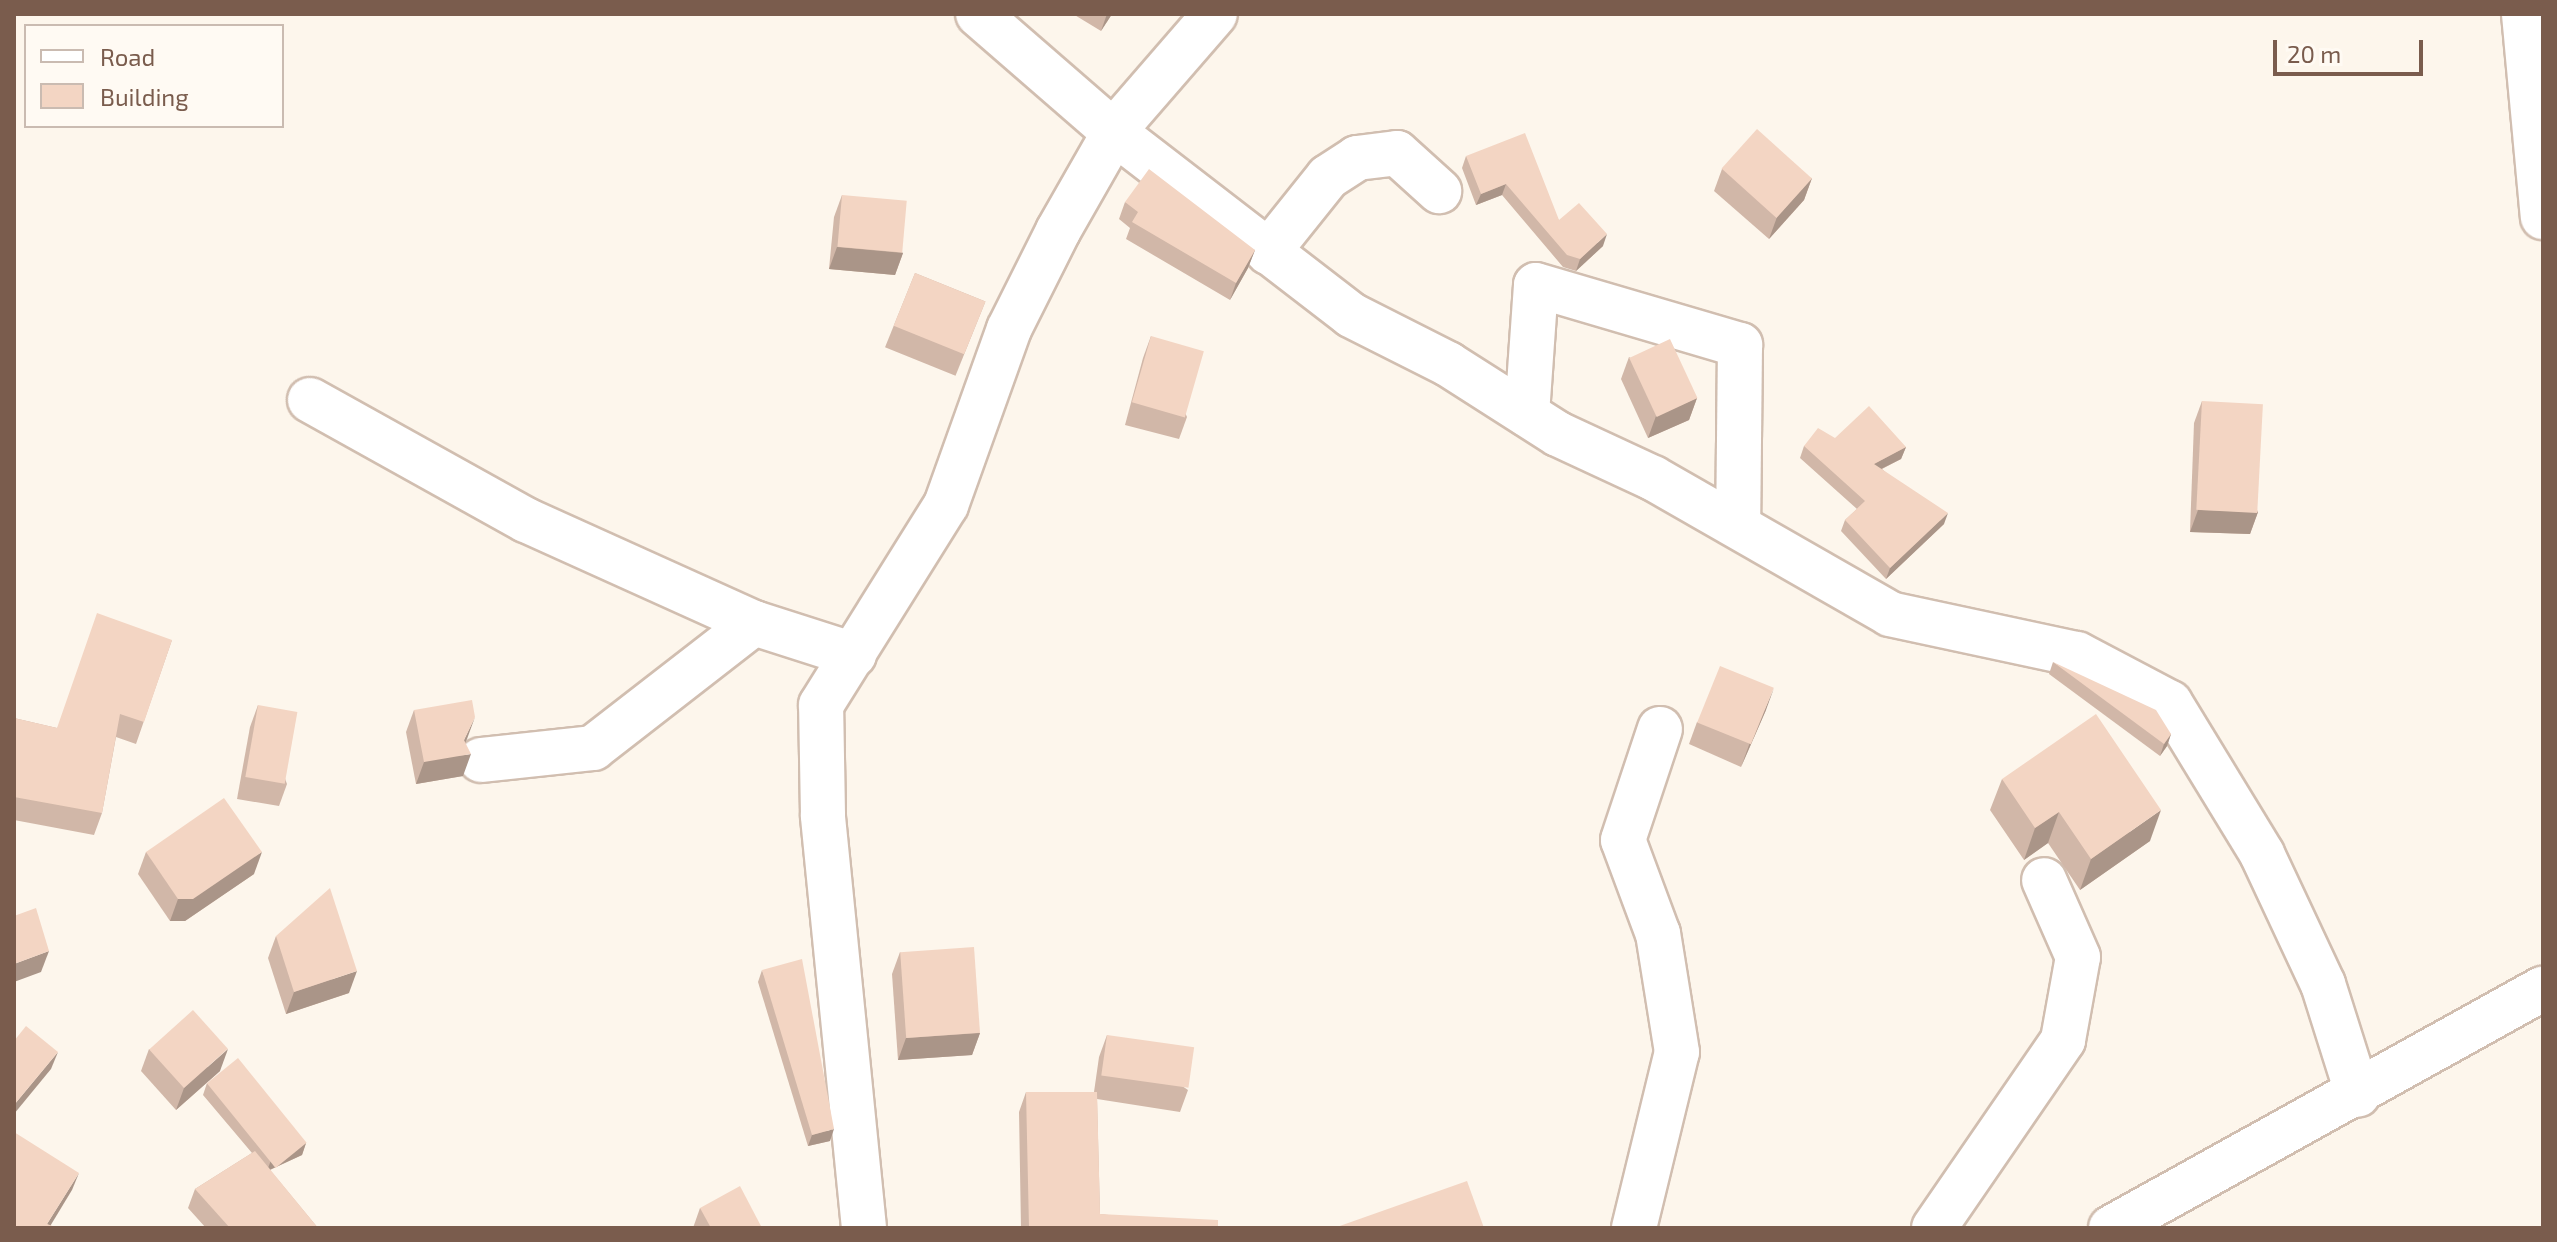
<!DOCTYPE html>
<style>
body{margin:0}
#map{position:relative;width:2557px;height:1242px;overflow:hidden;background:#fdf6ec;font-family:"Exo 2",sans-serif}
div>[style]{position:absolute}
.roads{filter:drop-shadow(2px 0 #d1beb0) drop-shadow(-2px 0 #d1beb0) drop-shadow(0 2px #d1beb0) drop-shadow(0 -2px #d1beb0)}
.minor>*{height:44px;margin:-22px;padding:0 22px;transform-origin:22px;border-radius:22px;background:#fff}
.wall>*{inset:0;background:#d1b7a8;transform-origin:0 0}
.shaded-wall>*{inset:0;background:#aa9588}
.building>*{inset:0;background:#f3d5c3;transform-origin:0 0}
span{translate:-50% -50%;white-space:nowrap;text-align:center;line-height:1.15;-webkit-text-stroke:6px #fffaf3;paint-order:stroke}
.frame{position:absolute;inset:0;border:16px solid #7a5c4d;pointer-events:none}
.legend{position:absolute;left:24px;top:24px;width:260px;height:104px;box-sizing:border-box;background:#fffaf3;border:2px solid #cabbb1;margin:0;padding:10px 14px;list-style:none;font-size:24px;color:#7a5c4d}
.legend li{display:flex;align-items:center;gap:16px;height:40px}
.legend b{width:40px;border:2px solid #cabbb1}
.scale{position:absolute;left:2273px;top:40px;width:150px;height:36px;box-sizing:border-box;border:4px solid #7a5c4d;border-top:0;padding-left:10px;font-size:24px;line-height:28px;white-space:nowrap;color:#7a5c4d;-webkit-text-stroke:6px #fffaf3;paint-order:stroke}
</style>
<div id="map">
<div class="roads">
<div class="minor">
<div style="left:978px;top:14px;width:181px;rotate:41deg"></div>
<div style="left:1115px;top:133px;width:298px;rotate:37.6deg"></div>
<div style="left:1351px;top:315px;width:109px;rotate:26.8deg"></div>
<div style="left:1448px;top:364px;width:130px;rotate:32.5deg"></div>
<div style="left:1558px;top:434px;width:105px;rotate:24.9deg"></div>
<div style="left:1653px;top:478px;width:273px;rotate:29.8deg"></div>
<div style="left:1890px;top:614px;width:191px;rotate:12.1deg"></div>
<div style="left:2077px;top:654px;width:105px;rotate:27.8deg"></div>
<div style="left:2170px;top:703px;width:177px;rotate:58.6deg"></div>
<div style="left:2262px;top:854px;width:144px;rotate:64.9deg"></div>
<div style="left:2323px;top:984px;width:116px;rotate:72.5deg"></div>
<div style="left:2524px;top:14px;width:204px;rotate:84.7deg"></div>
<div style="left:1268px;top:252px;width:96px;rotate:-51.3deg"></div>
<div style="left:1328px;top:177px;width:35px;rotate:-33deg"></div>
<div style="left:1357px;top:158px;width:40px;rotate:-7.1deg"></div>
<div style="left:1397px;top:153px;width:57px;rotate:42.1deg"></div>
<div style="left:310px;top:400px;width:247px;rotate:29.1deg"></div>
<div style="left:526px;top:520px;width:250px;rotate:24.3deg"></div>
<div style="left:1527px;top:414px;width:129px;rotate:-86deg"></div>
<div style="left:1536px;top:285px;width:213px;rotate:16.4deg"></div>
<div style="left:1740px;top:345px;width:180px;rotate:90.6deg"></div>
<div style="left:481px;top:760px;width:113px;rotate:-6.1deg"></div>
<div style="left:593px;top:748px;width:204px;rotate:-37.8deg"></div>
<div style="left:754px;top:623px;width:105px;rotate:17.7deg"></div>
<div style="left:864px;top:1228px;width:415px;rotate:-95.7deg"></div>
<div style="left:823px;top:815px;width:110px;rotate:-91deg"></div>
<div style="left:821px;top:705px;width:236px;rotate:-58deg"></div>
<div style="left:946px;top:505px;width:187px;rotate:-70.3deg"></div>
<div style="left:1009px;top:329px;width:110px;rotate:-63.4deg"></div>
<div style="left:1058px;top:231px;width:121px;rotate:-60.3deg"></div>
<div style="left:1118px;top:126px;width:148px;rotate:-49.1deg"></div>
<div style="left:1634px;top:1228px;width:181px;rotate:-76.3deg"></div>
<div style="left:1677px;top:1052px;width:120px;rotate:-99.1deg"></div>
<div style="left:1658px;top:934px;width:100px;rotate:-110.4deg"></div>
<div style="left:1623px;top:840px;width:117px;rotate:-71.6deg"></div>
<div style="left:1934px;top:1228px;width:228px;rotate:-55.5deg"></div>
<div style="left:2063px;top:1040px;width:84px;rotate:-79.8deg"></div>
<div style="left:2078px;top:957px;width:84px;rotate:-113.8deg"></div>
<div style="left:2111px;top:1228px;width:494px;rotate:-29deg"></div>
</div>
</div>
<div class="wall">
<div style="clip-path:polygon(1073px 14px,1112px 14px,1101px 31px)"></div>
<div style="clip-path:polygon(1466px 156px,1559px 220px,1603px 246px,1576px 271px,1563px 267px,1502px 195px,1476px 205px,1462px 168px)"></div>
<div style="clip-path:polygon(1722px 169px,1812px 178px,1804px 200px,1769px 239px,1714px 191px)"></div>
<div style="clip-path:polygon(842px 195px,903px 253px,895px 275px,829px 269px,834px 217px)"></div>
<div style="clip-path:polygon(1125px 202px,1255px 250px,1248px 268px,1230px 300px,1126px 239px,1130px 228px,1119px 219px)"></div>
<div style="left:915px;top:273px;width:76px;height:80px;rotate:22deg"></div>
<div style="clip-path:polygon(1151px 336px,1187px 417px,1179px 439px,1125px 425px,1143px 358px)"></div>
<div style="clip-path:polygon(1629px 357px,1697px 398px,1689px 420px,1648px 438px,1621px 379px)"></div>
<div style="clip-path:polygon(2202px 401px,2258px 512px,2250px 534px,2190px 532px,2194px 423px)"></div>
<div style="clip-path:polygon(1835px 438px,1906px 447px,1901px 459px,1882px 469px,1944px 524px,1886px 579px,1841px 531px,1845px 520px,1857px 509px,1800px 458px,1804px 446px)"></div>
<div style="clip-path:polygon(172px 640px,136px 744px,116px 737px,102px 813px,94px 835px,14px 820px,14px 718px,57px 728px)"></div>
<div style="clip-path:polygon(2053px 662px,2171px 734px,2167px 746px,2160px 756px,2049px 674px)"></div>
<div style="clip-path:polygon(258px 705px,287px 784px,279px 806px,237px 799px,250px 727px)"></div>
<div style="clip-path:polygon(414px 710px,466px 743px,463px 776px,416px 784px,406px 732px)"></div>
<div style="clip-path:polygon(1766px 710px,1741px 767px,1689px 744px,1697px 722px)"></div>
<div style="clip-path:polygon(2002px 779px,2150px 841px,2080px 890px,2048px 843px,2024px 860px,1990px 810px)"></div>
<div style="clip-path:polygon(146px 852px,254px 874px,185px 921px,170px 921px,138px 874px)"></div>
<div style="clip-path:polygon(276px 936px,349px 993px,286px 1014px,268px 958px)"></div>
<div style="clip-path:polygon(900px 952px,980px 1033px,972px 1055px,898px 1060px,892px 974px)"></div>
<div style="clip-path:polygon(762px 970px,830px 1141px,808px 1146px,758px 982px)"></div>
<div style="clip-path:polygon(1107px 1035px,1188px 1090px,1180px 1112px,1097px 1099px,1100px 1214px,1218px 1228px,1021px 1228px,1019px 1112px,1026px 1092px,1094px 1092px,1099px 1057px)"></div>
<div style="clip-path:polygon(149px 1049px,220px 1071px,176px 1110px,141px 1071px)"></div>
<div style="clip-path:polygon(207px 1083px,306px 1143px,302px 1155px,270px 1170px,318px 1228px,206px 1228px,188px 1208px,195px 1189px,252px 1153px,203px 1095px)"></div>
<div style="clip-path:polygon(700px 1208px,762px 1228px,693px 1228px)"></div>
</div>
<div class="shaded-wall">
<div style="clip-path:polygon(1107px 14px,1112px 14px,1101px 31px)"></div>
<div style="clip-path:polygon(1812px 178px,1804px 200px,1769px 239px,1777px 217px)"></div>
<div style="clip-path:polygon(1506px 184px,1502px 195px,1476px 205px,1481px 194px)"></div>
<div style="clip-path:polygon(1607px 234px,1603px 246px,1576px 271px,1580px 259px)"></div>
<div style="clip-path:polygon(837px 247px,903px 253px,895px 275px,829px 269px)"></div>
<div style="clip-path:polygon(1255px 250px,1248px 268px,1230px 300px,1236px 283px)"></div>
<div style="clip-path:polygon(1697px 398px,1689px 420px,1648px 438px,1656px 416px)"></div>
<div style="clip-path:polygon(1906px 447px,1901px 459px,1869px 475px,1874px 464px)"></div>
<div style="clip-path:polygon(2198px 510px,2258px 512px,2250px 534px,2190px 532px)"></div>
<div style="clip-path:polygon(1948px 513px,1944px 524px,1886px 579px,1890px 568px)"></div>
<div style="clip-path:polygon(1774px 688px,1766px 710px,1741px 767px,1749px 745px)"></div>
<div style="clip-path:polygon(475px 717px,467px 739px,459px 756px,471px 754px,463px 776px,416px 784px,424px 762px,464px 740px)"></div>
<div style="clip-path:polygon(2171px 734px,2167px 746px,2160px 756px,2164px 744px)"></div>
<div style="clip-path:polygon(2161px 810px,2150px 841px,2080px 890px,2091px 859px)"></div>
<div style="clip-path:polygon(2059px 812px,2048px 843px,2024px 860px,2035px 828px)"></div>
<div style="clip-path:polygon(262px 852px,254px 874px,185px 921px,170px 921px,178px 899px)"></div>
<div style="clip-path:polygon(49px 951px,41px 972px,14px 982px,14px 964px)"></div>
<div style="clip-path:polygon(357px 971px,349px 993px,286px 1014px,294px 992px)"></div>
<div style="clip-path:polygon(980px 1033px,972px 1055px,898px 1060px,906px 1038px)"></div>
<div style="clip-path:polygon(228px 1049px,220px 1071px,176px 1110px,184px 1088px)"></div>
<div style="clip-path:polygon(58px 1052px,51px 1069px,14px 1114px,14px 1105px)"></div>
<div style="clip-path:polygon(834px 1129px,830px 1141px,808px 1146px,812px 1135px)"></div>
<div style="clip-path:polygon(306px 1143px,302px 1155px,267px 1171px,271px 1160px)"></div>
<div style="clip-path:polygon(79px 1173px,72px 1190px,49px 1228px,47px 1224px)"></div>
</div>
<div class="building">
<div style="left:1757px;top:129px;width:74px;height:53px;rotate:42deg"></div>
<div style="clip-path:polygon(1525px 133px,1559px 220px,1579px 203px,1607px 234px,1580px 259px,1567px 255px,1506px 184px,1481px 194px,1466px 156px)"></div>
<div style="clip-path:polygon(1149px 169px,1255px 250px,1236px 283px,1132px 222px,1138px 212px,1125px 202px)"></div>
<div style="left:842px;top:195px;width:65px;height:52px;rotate:5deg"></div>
<div style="left:915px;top:273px;width:76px;height:57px;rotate:22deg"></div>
<div style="left:1151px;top:336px;width:55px;height:69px;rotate:16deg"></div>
<div style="left:1670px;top:339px;width:65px;height:45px;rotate:65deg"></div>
<div style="left:2202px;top:401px;width:61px;height:109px;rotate:3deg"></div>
<div style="clip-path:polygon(1869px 406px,1906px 447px,1874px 464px,1948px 513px,1890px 568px,1845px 520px,1865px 501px,1804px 446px,1818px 428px,1835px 438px)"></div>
<div style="clip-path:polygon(97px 613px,172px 640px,144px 722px,120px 714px,102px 813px,14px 797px,14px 718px,57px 728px)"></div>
<div style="clip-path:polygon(2053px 662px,2156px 710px,2171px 734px,2164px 744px)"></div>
<div style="left:1720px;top:666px;width:58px;height:61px;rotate:22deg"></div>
<div style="clip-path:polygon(472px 700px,475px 717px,464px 740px,471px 754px,424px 762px,414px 710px)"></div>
<div style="left:258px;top:705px;width:40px;height:73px;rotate:10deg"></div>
<div style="clip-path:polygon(2096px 714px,2161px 810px,2091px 859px,2059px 812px,2035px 828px,2002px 779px)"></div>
<div style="clip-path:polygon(224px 798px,262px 852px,193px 899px,178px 899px,146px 852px)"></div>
<div style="clip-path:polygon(330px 888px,357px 971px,294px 992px,276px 936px)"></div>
<div style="clip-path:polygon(36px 908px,49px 951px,14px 964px,14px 916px)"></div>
<div style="left:974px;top:947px;width:86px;height:74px;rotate:86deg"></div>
<div style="clip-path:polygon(802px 959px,834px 1129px,812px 1135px,762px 970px)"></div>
<div style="left:193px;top:1010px;width:52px;height:59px;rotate:48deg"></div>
<div style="clip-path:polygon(26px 1026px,58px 1052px,14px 1105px,14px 1041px)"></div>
<div style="left:1107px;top:1035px;width:88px;height:41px;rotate:8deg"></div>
<div style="left:238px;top:1058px;width:109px;height:40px;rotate:51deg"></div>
<div style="clip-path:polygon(1026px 1092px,1097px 1092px,1100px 1214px,1218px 1220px,1218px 1228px,1029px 1228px)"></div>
<div style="clip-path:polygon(14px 1132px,79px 1173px,47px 1224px,58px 1228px,14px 1228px)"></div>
<div style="clip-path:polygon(255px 1151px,318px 1228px,230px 1228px,195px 1189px)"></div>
<div style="clip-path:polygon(1467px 1181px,1484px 1228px,1334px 1228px)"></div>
<div style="clip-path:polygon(740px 1186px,762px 1228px,711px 1228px,700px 1208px)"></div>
</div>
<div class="frame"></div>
<ul class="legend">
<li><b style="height:10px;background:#fff"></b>Road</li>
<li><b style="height:22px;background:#f3d5c3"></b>Building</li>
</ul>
<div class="scale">20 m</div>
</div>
